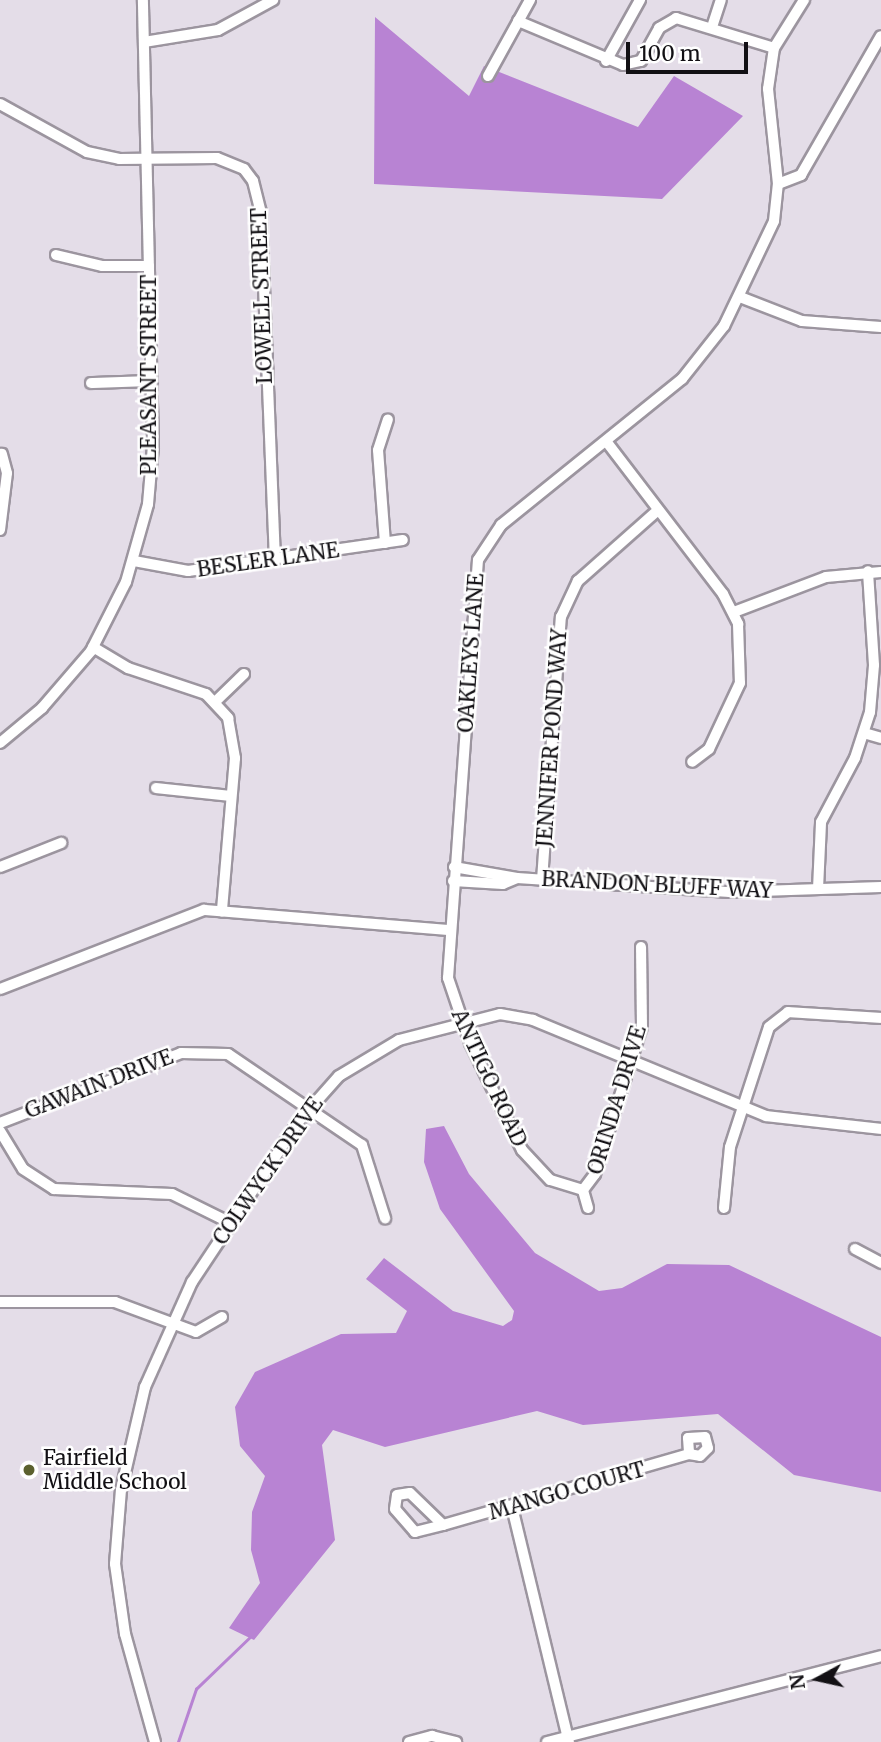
<!DOCTYPE html>
<style>
body{margin:0}
#map{position:relative;width:881px;height:1742px;overflow:hidden;background:#e4dde8;font-family:Merriweather,serif}
div>[style]{position:absolute}
.water>*{inset:0;background:#b883d3}
.stream>*{height:2.5px;margin:-1.25px;padding:0 1.25px;transform-origin:1.25px;border-radius:1.25px;background:#b883d3}
.roads{filter:drop-shadow(2px 0 #9c959f) drop-shadow(-2px 0 #9c959f) drop-shadow(0 2px #9c959f) drop-shadow(0 -2px #9c959f)}
.minor>*{height:10px;margin:-5px;padding:0 5px;transform-origin:5px;border-radius:5px;background:#fff}
.dots>*{width:19px;height:19px;translate:-50% -50%;box-sizing:border-box;border:4px solid #fff;border-radius:50%}
span{translate:-50% -50%;white-space:nowrap;text-align:center;line-height:1.15;-webkit-text-stroke:5px #fff;paint-order:stroke}
.street-label{font-size:21px;color:#121014}
.poi-label{font-size:21px;color:#121014}
.left{translate:0 -50%;text-align:left}
.north{position:absolute;left:783px;top:1644px;width:70px;height:70px;-webkit-text-stroke:5px #fff;paint-order:stroke;rotate:262deg;font-size:19px;font-weight:700;line-height:28px;text-align:center;color:#121014}
.north::after{content:'';display:block;margin:auto;width:24px;height:32px;background:#121014;clip-path:polygon(50% 0,100% 100%,50% 72%,0 100%)}
.scale{position:absolute;left:626px;top:42px;width:122px;height:32px;box-sizing:border-box;border:4px solid #121014;border-top:0;padding-left:9px;font-size:21px;line-height:24px;white-space:nowrap;color:#121014;-webkit-text-stroke:5px #fff;paint-order:stroke}
</style>
<div id="map">
<div class="water">
<div style="clip-path:polygon(375px 17px,469px 96px,484px 66px,638px 127px,674px 76px,743px 116px,662px 199px,374px 184px)"></div>
<div style="clip-path:polygon(444px 1126px,469px 1174px,535px 1253px,599px 1291px,622px 1288px,667px 1264px,729px 1265px,881px 1337px,881px 1492px,794px 1475px,718px 1414px,583px 1425px,537px 1411px,385px 1447px,333px 1430px,322px 1445px,335px 1540px,254px 1640px,229px 1628px,260px 1583px,251px 1550px,252px 1512px,265px 1476px,240px 1446px,235px 1407px,255px 1372px,341px 1334px,396px 1333px,407px 1311px,366px 1279px,384px 1258px,453px 1311px,503px 1326px,512px 1320px,514px 1311px,440px 1209px,424px 1162px,426px 1129px)"></div>
</div>
<div class="stream">
<div style="left:178px;top:1742px;width:56px;rotate:-71.2deg"></div>
<div style="left:196px;top:1689px;width:74px;rotate:-43.9deg"></div>
</div>
<div class="roads">
<div class="minor">
<div style="left:518px;top:21px;width:114px;rotate:22.7deg"></div>
<div style="left:623px;top:65px;width:18px;rotate:-13deg"></div>
<div style="left:641px;top:61px;width:38px;rotate:-61deg"></div>
<div style="left:659px;top:28px;width:20px;rotate:-30deg"></div>
<div style="left:676px;top:18px;width:102px;rotate:17deg"></div>
<div style="left:713px;top:24px;width:25px;rotate:-72deg"></div>
<div style="left:144px;top:42px;width:75px;rotate:-9.2deg"></div>
<div style="left:218px;top:30px;width:63px;rotate:-28.6deg"></div>
<div style="left:606px;top:61px;width:70px;rotate:-60.9deg"></div>
<div style="left:488px;top:76px;width:87px;rotate:-61.1deg"></div>
<div style="left:0;top:104px;width:99px;rotate:28.9deg"></div>
<div style="left:87px;top:152px;width:33px;rotate:12deg"></div>
<div style="left:119px;top:159px;width:98px;rotate:-0.6deg"></div>
<div style="left:217px;top:158px;width:29px;rotate:22deg"></div>
<div style="left:244px;top:169px;width:15px;rotate:53deg"></div>
<div style="left:253px;top:181px;width:32px;rotate:76deg"></div>
<div style="left:261px;top:212px;width:347px;rotate:87.7deg"></div>
<div style="left:778px;top:184px;width:25px;rotate:-21deg"></div>
<div style="left:801px;top:175px;width:160px;rotate:-60.1deg"></div>
<div style="left:56px;top:255px;width:47px;rotate:13.4deg"></div>
<div style="left:102px;top:266px;width:47px"></div>
<div style="left:740px;top:297px;width:66px;rotate:21.2deg"></div>
<div style="left:802px;top:321px;width:79px;rotate:4.3deg"></div>
<div style="left:91px;top:383px;width:61px;rotate:-1.9deg"></div>
<div style="left:606px;top:441px;width:193px;rotate:52.6deg"></div>
<div style="left:723px;top:594px;width:34px;rotate:63deg"></div>
<div style="left:738px;top:624px;width:59px;rotate:88.1deg"></div>
<div style="left:740px;top:683px;width:73px;rotate:115.2deg"></div>
<div style="left:709px;top:749px;width:21px;rotate:143deg"></div>
<div style="left:0;top:530px;width:57px;rotate:-83deg"></div>
<div style="left:7px;top:473px;width:20px;rotate:-105deg"></div>
<div style="left:385px;top:543px;width:93px;rotate:-94.3deg"></div>
<div style="left:378px;top:450px;width:32px;rotate:-72deg"></div>
<div style="left:134px;top:561px;width:55px;rotate:10.5deg"></div>
<div style="left:188px;top:571px;width:217px;rotate:-8.2deg"></div>
<div style="left:734px;top:612px;width:98px;rotate:-20.8deg"></div>
<div style="left:826px;top:577px;width:55px;rotate:-5.2deg"></div>
<div style="left:93px;top:647px;width:41px;rotate:31deg"></div>
<div style="left:128px;top:668px;width:82px;rotate:18.4deg"></div>
<div style="left:206px;top:694px;width:33px;rotate:47deg"></div>
<div style="left:228px;top:718px;width:41px;rotate:80.1deg"></div>
<div style="left:235px;top:758px;width:154px;rotate:94.9deg"></div>
<div style="left:216px;top:701px;width:39px;rotate:-44deg"></div>
<div style="left:864px;top:733px;width:18px;rotate:16deg"></div>
<div style="left:0;top:743px;width:55px;rotate:-39.8deg"></div>
<div style="left:42px;top:708px;width:75px;rotate:-49.3deg"></div>
<div style="left:91px;top:651px;width:77px;rotate:-63.1deg"></div>
<div style="left:126px;top:582px;width:81px;rotate:-74.2deg"></div>
<div style="left:148px;top:504px;width:58px;rotate:-85.1deg"></div>
<div style="left:153px;top:446px;width:446px;rotate:-91.3deg"></div>
<div style="left:156px;top:788px;width:75px;rotate:6.1deg"></div>
<div style="left:0;top:867px;width:66px;rotate:-21.5deg"></div>
<div style="left:517px;top:878px;width:213px;rotate:3.8deg"></div>
<div style="left:730px;top:892px;width:151px;rotate:-1.9deg"></div>
<div style="left:542px;top:880px;width:264px;rotate:-85.9deg"></div>
<div style="left:561px;top:617px;width:40px;rotate:-65deg"></div>
<div style="left:578px;top:581px;width:107px;rotate:-41.6deg"></div>
<div style="left:453px;top:881px;width:50px;rotate:3.4deg"></div>
<div style="left:503px;top:884px;width:15px;rotate:-23deg"></div>
<div style="left:517px;top:878px;width:64px;rotate:-170.1deg"></div>
<div style="left:818px;top:889px;width:67px;rotate:-87.4deg"></div>
<div style="left:821px;top:822px;width:72px;rotate:-62deg"></div>
<div style="left:855px;top:758px;width:48px;rotate:-71.9deg"></div>
<div style="left:870px;top:712px;width:47px;rotate:-85.1deg"></div>
<div style="left:874px;top:665px;width:94px;rotate:-93.7deg"></div>
<div style="left:0;top:989px;width:219px;rotate:-21.2deg"></div>
<div style="left:204px;top:910px;width:246px;rotate:4.7deg"></div>
<div style="left:0;top:1123px;width:194px;rotate:-21.1deg"></div>
<div style="left:181px;top:1053px;width:47px;rotate:1.2deg"></div>
<div style="left:228px;top:1054px;width:162px;rotate:34.2deg"></div>
<div style="left:362px;top:1145px;width:77px;rotate:72.5deg"></div>
<div style="left:0;top:1131px;width:44px;rotate:58.8deg"></div>
<div style="left:23px;top:1169px;width:37px;rotate:33deg"></div>
<div style="left:54px;top:1189px;width:118px;rotate:2.4deg"></div>
<div style="left:172px;top:1194px;width:66px;rotate:26.2deg"></div>
<div style="left:583px;top:1190px;width:34px;rotate:-163deg"></div>
<div style="left:550px;top:1180px;width:41px;rotate:-133deg"></div>
<div style="left:522px;top:1150px;width:119px;rotate:-115.9deg"></div>
<div style="left:470px;top:1043px;width:69px;rotate:-108.7deg"></div>
<div style="left:448px;top:978px;width:419px;rotate:-85.9deg"></div>
<div style="left:478px;top:560px;width:42px;rotate:-56.7deg"></div>
<div style="left:501px;top:525px;width:233px;rotate:-38.9deg"></div>
<div style="left:682px;top:379px;width:68px;rotate:-51.6deg"></div>
<div style="left:724px;top:326px;width:116px;rotate:-64.5deg"></div>
<div style="left:774px;top:221px;width:37px;rotate:-84deg"></div>
<div style="left:778px;top:184px;width:96px;rotate:-96deg"></div>
<div style="left:768px;top:89px;width:41px;rotate:-81.7deg"></div>
<div style="left:774px;top:48px;width:57px;rotate:-58deg"></div>
<div style="left:588px;top:1208px;width:19px;rotate:-106deg"></div>
<div style="left:583px;top:1190px;width:20px;rotate:-53deg"></div>
<div style="left:595px;top:1174px;width:154px;rotate:-72.3deg"></div>
<div style="left:642px;top:1027px;width:80px;rotate:-90.7deg"></div>
<div style="left:724px;top:1208px;width:61px;rotate:-84.4deg"></div>
<div style="left:730px;top:1147px;width:126px;rotate:-72deg"></div>
<div style="left:769px;top:1027px;width:24px;rotate:-38deg"></div>
<div style="left:788px;top:1012px;width:93px;rotate:3.7deg"></div>
<div style="left:855px;top:1249px;width:30px;rotate:28deg"></div>
<div style="left:0;top:1302px;width:115px"></div>
<div style="left:115px;top:1302px;width:86px;rotate:20.3deg"></div>
<div style="left:196px;top:1332px;width:30px;rotate:-30deg"></div>
<div style="left:512px;top:1507px;width:242px;rotate:76.4deg"></div>
<div style="left:443px;top:1525px;width:29px;rotate:166deg"></div>
<div style="left:415px;top:1532px;width:30px;rotate:-131deg"></div>
<div style="left:395px;top:1509px;width:14px;rotate:-82deg"></div>
<div style="left:397px;top:1495px;width:13px;rotate:-9deg"></div>
<div style="left:410px;top:1493px;width:46px;rotate:44.1deg"></div>
<div style="left:443px;top:1525px;width:256px;rotate:-16.1deg"></div>
<div style="left:689px;top:1454px;width:11px;rotate:10deg"></div>
<div style="left:700px;top:1456px;width:11px;rotate:-45deg"></div>
<div style="left:708px;top:1448px;width:11px;rotate:-105deg"></div>
<div style="left:705px;top:1437px;width:17px;rotate:177deg"></div>
<div style="left:688px;top:1438px;width:16px;rotate:86deg"></div>
<div style="left:155px;top:1742px;width:112px;rotate:-105.5deg"></div>
<div style="left:125px;top:1634px;width:71px;rotate:-98.1deg"></div>
<div style="left:115px;top:1564px;width:74px;rotate:-85.4deg"></div>
<div style="left:121px;top:1490px;width:106px;rotate:-76.9deg"></div>
<div style="left:145px;top:1387px;width:115px;rotate:-65.9deg"></div>
<div style="left:192px;top:1282px;width:193px;rotate:-56.4deg"></div>
<div style="left:299px;top:1121px;width:60px;rotate:-48.4deg"></div>
<div style="left:339px;top:1076px;width:70px;rotate:-31deg"></div>
<div style="left:399px;top:1040px;width:104px;rotate:-14.4deg"></div>
<div style="left:500px;top:1014px;width:34px;rotate:10deg"></div>
<div style="left:533px;top:1020px;width:252px;rotate:22.4deg"></div>
<div style="left:766px;top:1116px;width:116px;rotate:6.4deg"></div>
<div style="left:409px;top:1742px;width:24px;rotate:-15deg"></div>
<div style="left:432px;top:1736px;width:25px;rotate:14deg"></div>
<div style="left:547px;top:1742px;width:345px;rotate:-14.4deg"></div>
</div>
</div>
<div class="dots">
<div style="left:29px;top:1470px;background:#5b602e"></div>
</div>
<div class="street-label">
<span style="left:262px;top:296px;rotate:-92deg">LOWELL STREET</span>
<span style="left:149px;top:375px;rotate:-90deg">PLEASANT STREET</span>
<span style="left:268px;top:560px;rotate:-8deg">BESLER LANE</span>
<span style="left:471px;top:653px;rotate:-86deg">OAKLEYS LANE</span>
<span style="left:552px;top:738px;rotate:-86deg">JENNIFER POND WAY</span>
<span style="left:657px;top:885px;rotate:3deg">BRANDON BLUFF WAY</span>
<span style="left:489px;top:1078px;rotate:65deg">ANTIGO ROAD</span>
<span style="left:99px;top:1084px;rotate:-21deg">GAWAIN DRIVE</span>
<span style="left:617px;top:1100px;rotate:-73deg">ORINDA DRIVE</span>
<span style="left:268px;top:1171px;rotate:-55deg">COLWYCK DRIVE</span>
<span style="left:567px;top:1491px;rotate:-16deg">MANGO COURT</span>
</div>
<div class="poi-label">
<span class="left" style="left:43px;top:1470px">Fairfield<br>Middle School</span>
</div>
<div class="north">N</div>
<div class="scale">100 m</div>
</div>
